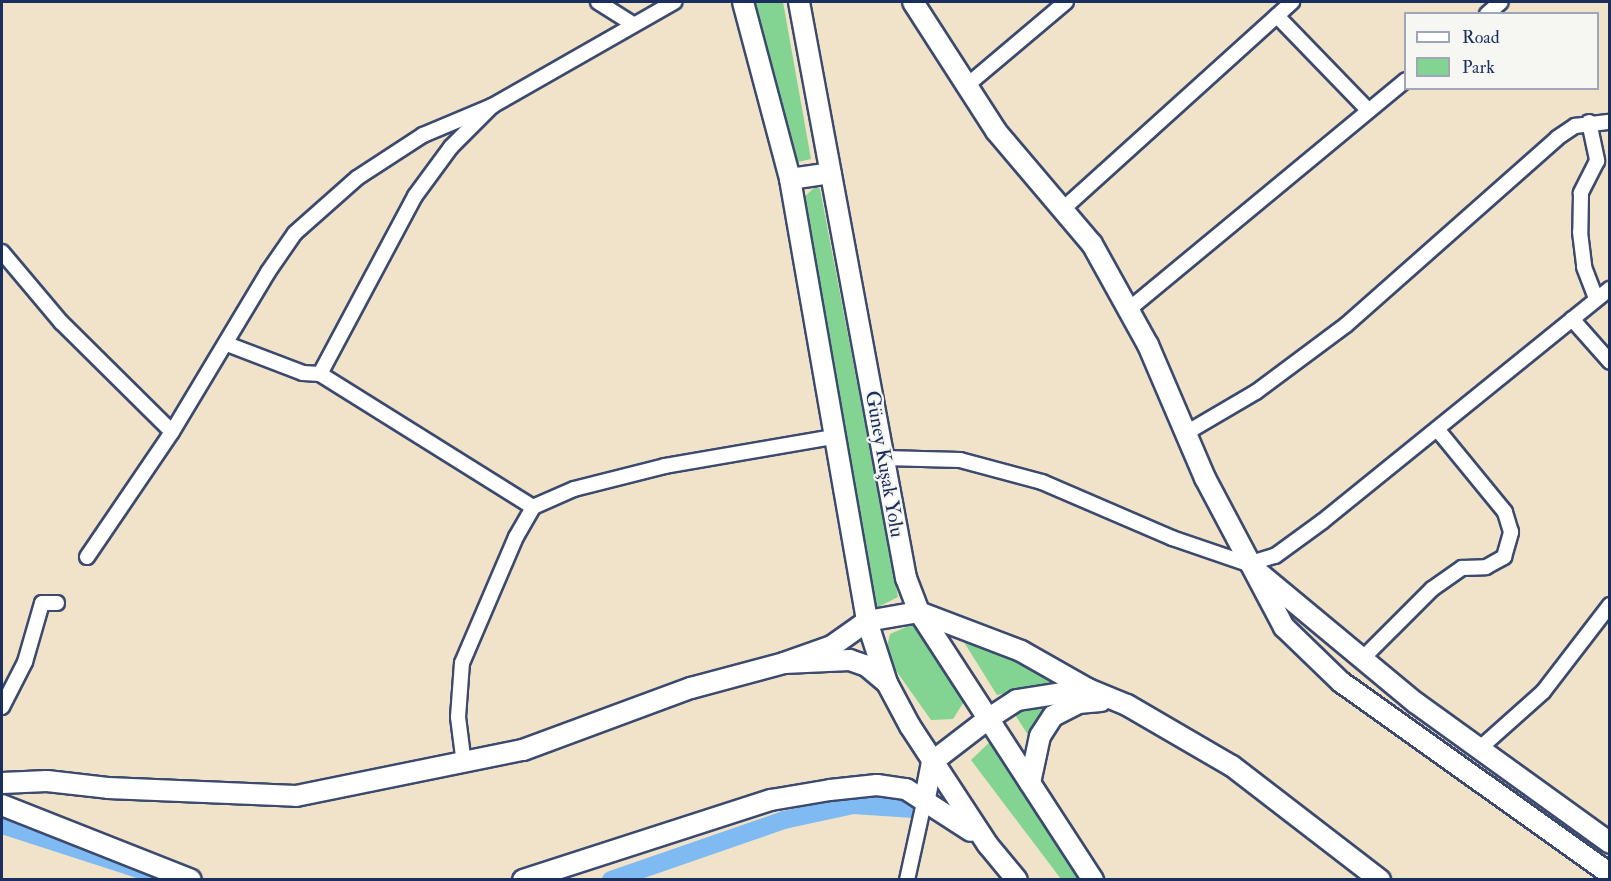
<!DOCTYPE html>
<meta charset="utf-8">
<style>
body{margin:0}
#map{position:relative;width:1611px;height:881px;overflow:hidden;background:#f0e3c9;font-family:"IM FELL Double Pica",serif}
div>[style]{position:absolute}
.green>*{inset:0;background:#83d392}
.canal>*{height:18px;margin:-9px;padding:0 9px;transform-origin:9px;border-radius:9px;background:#7fbbf2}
.roads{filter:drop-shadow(2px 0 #3b4a6e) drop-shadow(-2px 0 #3b4a6e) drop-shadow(0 2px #3b4a6e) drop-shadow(0 -2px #3b4a6e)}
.minor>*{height:14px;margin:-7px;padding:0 7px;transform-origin:7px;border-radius:7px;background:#fff}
.secondary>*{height:20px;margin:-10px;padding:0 10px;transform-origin:10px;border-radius:10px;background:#fff}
span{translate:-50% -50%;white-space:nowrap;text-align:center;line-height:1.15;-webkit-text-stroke:4.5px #f6f6f2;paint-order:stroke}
.street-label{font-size:20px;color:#1b2f5e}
.frame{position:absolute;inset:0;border:3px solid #1b2f5e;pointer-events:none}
.legend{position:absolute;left:1404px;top:12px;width:195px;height:78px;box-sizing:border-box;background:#f6f6f2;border:2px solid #9ea6b7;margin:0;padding:8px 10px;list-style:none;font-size:18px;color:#1b2f5e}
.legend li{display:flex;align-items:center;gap:12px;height:30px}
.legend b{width:30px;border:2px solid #9ea6b7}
</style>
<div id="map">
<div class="green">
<div style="clip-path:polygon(748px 2px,783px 2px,811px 159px,798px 162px)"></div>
<div style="clip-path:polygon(816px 186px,820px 189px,898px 597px,874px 609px,802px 199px)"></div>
<div style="clip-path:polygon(911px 625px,920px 626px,967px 697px,953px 719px,931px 720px,885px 655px,890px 634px)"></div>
<div style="clip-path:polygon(962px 639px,1021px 658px,1059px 683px,997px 695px)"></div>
<div style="clip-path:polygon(1071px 698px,1030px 738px,1014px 713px,1022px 709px)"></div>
<div style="clip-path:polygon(993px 739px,1092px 879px,1061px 879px,971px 760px)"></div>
</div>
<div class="canal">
<div style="left:2px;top:825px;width:160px;rotate:17.9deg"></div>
<div style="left:611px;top:880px;width:183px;rotate:-19.1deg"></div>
<div style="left:784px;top:820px;width:71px;rotate:-12.3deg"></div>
<div style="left:853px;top:805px;width:61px;rotate:3.8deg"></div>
</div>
<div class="roads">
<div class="minor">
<div style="left:598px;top:2px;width:41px;rotate:32.2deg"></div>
<div style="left:1487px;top:14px;width:18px;rotate:-41deg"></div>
<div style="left:1277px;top:16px;width:131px;rotate:45.9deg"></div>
<div style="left:965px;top:87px;width:132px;rotate:-40.1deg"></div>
<div style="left:1589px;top:122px;width:40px;rotate:78deg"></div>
<div style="left:1597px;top:161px;width:36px;rotate:117deg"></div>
<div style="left:1581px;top:193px;width:39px;rotate:91deg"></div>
<div style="left:1580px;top:232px;width:35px;rotate:83deg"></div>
<div style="left:1584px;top:267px;width:34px;rotate:69deg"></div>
<div style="left:1063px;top:209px;width:309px;rotate:-42.1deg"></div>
<div style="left:2px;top:252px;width:92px;rotate:49.9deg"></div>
<div style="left:61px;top:322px;width:156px;rotate:44.7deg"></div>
<div style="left:1128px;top:310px;width:361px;rotate:-39.6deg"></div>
<div style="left:1572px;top:319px;width:57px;rotate:48.5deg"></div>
<div style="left:227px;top:344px;width:81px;rotate:20.9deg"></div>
<div style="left:303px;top:373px;width:17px;rotate:3deg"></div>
<div style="left:320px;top:374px;width:251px;rotate:32deg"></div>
<div style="left:320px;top:374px;width:202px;rotate:-61.9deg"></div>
<div style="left:415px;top:196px;width:61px;rotate:-53.7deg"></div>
<div style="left:451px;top:147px;width:58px;rotate:-45deg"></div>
<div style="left:492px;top:106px;width:210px;rotate:-29.7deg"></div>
<div style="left:1186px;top:433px;width:81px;rotate:-30.4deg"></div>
<div style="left:1256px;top:392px;width:112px;rotate:-36.7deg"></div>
<div style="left:1346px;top:325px;width:282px;rotate:-41.5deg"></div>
<div style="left:1557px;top:138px;width:22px;rotate:-34deg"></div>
<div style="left:1575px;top:126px;width:35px;rotate:-7deg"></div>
<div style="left:884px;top:458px;width:76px;rotate:1.5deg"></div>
<div style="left:960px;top:460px;width:85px;rotate:15deg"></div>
<div style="left:1042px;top:482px;width:142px;rotate:23.3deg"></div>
<div style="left:1172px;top:538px;width:80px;rotate:18.9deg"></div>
<div style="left:1248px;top:564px;width:28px;rotate:-17deg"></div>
<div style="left:1275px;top:556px;width:59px;rotate:-36.1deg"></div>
<div style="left:1323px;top:521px;width:369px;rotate:-39deg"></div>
<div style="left:87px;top:557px;width:151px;rotate:-55.8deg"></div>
<div style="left:172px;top:432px;width:187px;rotate:-59deg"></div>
<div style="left:268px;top:272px;width:47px;rotate:-55.3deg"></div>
<div style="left:295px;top:233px;width:83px;rotate:-41.6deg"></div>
<div style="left:357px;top:178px;width:79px;rotate:-33.1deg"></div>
<div style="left:423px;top:135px;width:75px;rotate:-22.8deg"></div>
<div style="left:1363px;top:658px;width:98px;rotate:-45deg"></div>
<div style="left:1432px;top:589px;width:37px;rotate:-35deg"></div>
<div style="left:1462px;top:568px;width:24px;rotate:-2deg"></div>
<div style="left:1486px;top:567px;width:21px;rotate:-29deg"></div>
<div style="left:1504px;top:557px;width:26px;rotate:-74deg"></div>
<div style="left:1511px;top:532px;width:21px;rotate:-107deg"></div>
<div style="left:1505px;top:512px;width:107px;rotate:-129.3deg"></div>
<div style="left:2px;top:707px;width:51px;rotate:-62.9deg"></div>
<div style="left:25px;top:662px;width:61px;rotate:-73.9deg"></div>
<div style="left:42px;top:603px;width:15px"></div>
<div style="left:1479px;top:749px;width:86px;rotate:-41.7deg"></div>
<div style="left:1543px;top:692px;width:110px;rotate:-52.4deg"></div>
<div style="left:464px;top:764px;width:47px;rotate:-97.3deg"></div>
<div style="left:458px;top:717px;width:54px;rotate:-85.8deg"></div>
<div style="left:462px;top:663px;width:137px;rotate:-66.8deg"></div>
<div style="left:516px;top:537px;width:34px;rotate:-60deg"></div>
<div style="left:533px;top:507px;width:45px;rotate:-23.7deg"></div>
<div style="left:574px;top:489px;width:94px;rotate:-14.2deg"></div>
<div style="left:665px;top:466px;width:170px;rotate:-9.8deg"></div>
<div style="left:907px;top:880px;width:84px;rotate:-77.6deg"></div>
</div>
<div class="secondary">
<div style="left:743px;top:2px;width:183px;rotate:75.1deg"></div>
<div style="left:790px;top:179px;width:449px;rotate:80.1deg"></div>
<div style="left:867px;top:621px;width:65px;rotate:72.1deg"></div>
<div style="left:887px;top:683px;width:49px;rotate:61.9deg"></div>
<div style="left:910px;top:726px;width:142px;rotate:56.8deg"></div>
<div style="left:988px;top:845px;width:45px;rotate:50.4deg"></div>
<div style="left:799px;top:2px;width:586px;rotate:79.48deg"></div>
<div style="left:906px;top:578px;width:36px;rotate:69deg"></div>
<div style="left:919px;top:612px;width:320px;rotate:57deg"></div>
<div style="left:913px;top:2px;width:153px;rotate:57.2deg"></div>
<div style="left:996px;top:131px;width:148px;rotate:49.7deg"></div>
<div style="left:1092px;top:244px;width:115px;rotate:61deg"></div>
<div style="left:1148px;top:345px;width:145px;rotate:66.8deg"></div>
<div style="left:1205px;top:478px;width:169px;rotate:62.1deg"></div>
<div style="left:1284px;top:627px;width:79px;rotate:44deg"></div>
<div style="left:1341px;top:682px;width:330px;rotate:35.5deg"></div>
<div style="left:790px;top:179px;width:41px;rotate:-8.3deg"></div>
<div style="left:1258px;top:572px;width:205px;rotate:39.7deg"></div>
<div style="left:1416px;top:703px;width:239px;rotate:35.8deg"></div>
<div style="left:887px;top:683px;width:26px;rotate:-140deg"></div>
<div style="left:867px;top:666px;width:18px;rotate:-161deg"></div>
<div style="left:850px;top:660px;width:66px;rotate:177.4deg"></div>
<div style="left:784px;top:663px;width:51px;rotate:-19.5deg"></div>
<div style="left:832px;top:646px;width:43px;rotate:-35.5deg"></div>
<div style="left:867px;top:621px;width:53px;rotate:-9.8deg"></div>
<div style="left:919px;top:612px;width:109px;rotate:20.9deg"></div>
<div style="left:1021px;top:651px;width:77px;rotate:29.6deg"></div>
<div style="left:1088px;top:689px;width:72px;rotate:171.2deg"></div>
<div style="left:1017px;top:700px;width:35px;rotate:147deg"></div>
<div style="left:988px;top:719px;width:71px;rotate:142.5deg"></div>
<div style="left:932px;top:762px;width:37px;rotate:101deg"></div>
<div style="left:1088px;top:689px;width:42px;rotate:22.3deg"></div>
<div style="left:1127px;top:705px;width:121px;rotate:30.2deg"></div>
<div style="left:1232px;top:766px;width:187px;rotate:37.6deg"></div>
<div style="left:2px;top:783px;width:45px;rotate:-2.5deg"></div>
<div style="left:47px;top:781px;width:61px;rotate:6.5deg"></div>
<div style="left:108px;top:788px;width:188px;rotate:2.4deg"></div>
<div style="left:296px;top:796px;width:232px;rotate:-11.5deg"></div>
<div style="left:523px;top:750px;width:179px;rotate:-20.3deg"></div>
<div style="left:691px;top:688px;width:96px;rotate:-15deg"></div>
<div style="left:1030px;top:783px;width:48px;rotate:-78deg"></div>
<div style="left:1040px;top:736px;width:24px;rotate:-57deg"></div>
<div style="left:1053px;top:716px;width:28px;rotate:-27deg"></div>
<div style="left:1078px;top:703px;width:23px;rotate:-5deg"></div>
<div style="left:2px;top:805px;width:203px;rotate:21.6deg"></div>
<div style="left:523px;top:880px;width:261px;rotate:-17.9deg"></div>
<div style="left:771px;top:800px;width:60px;rotate:-9.6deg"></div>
<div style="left:830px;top:790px;width:47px;rotate:-6.1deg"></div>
<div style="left:877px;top:785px;width:29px;rotate:8deg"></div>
<div style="left:906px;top:789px;width:77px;rotate:32.9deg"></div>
</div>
</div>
<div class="street-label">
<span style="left:885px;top:464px;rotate:80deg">Güney Kuşak Yolu</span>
</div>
<div class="frame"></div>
<ul class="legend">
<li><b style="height:8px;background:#fff"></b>Road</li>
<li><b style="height:16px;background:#83d392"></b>Park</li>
</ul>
</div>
